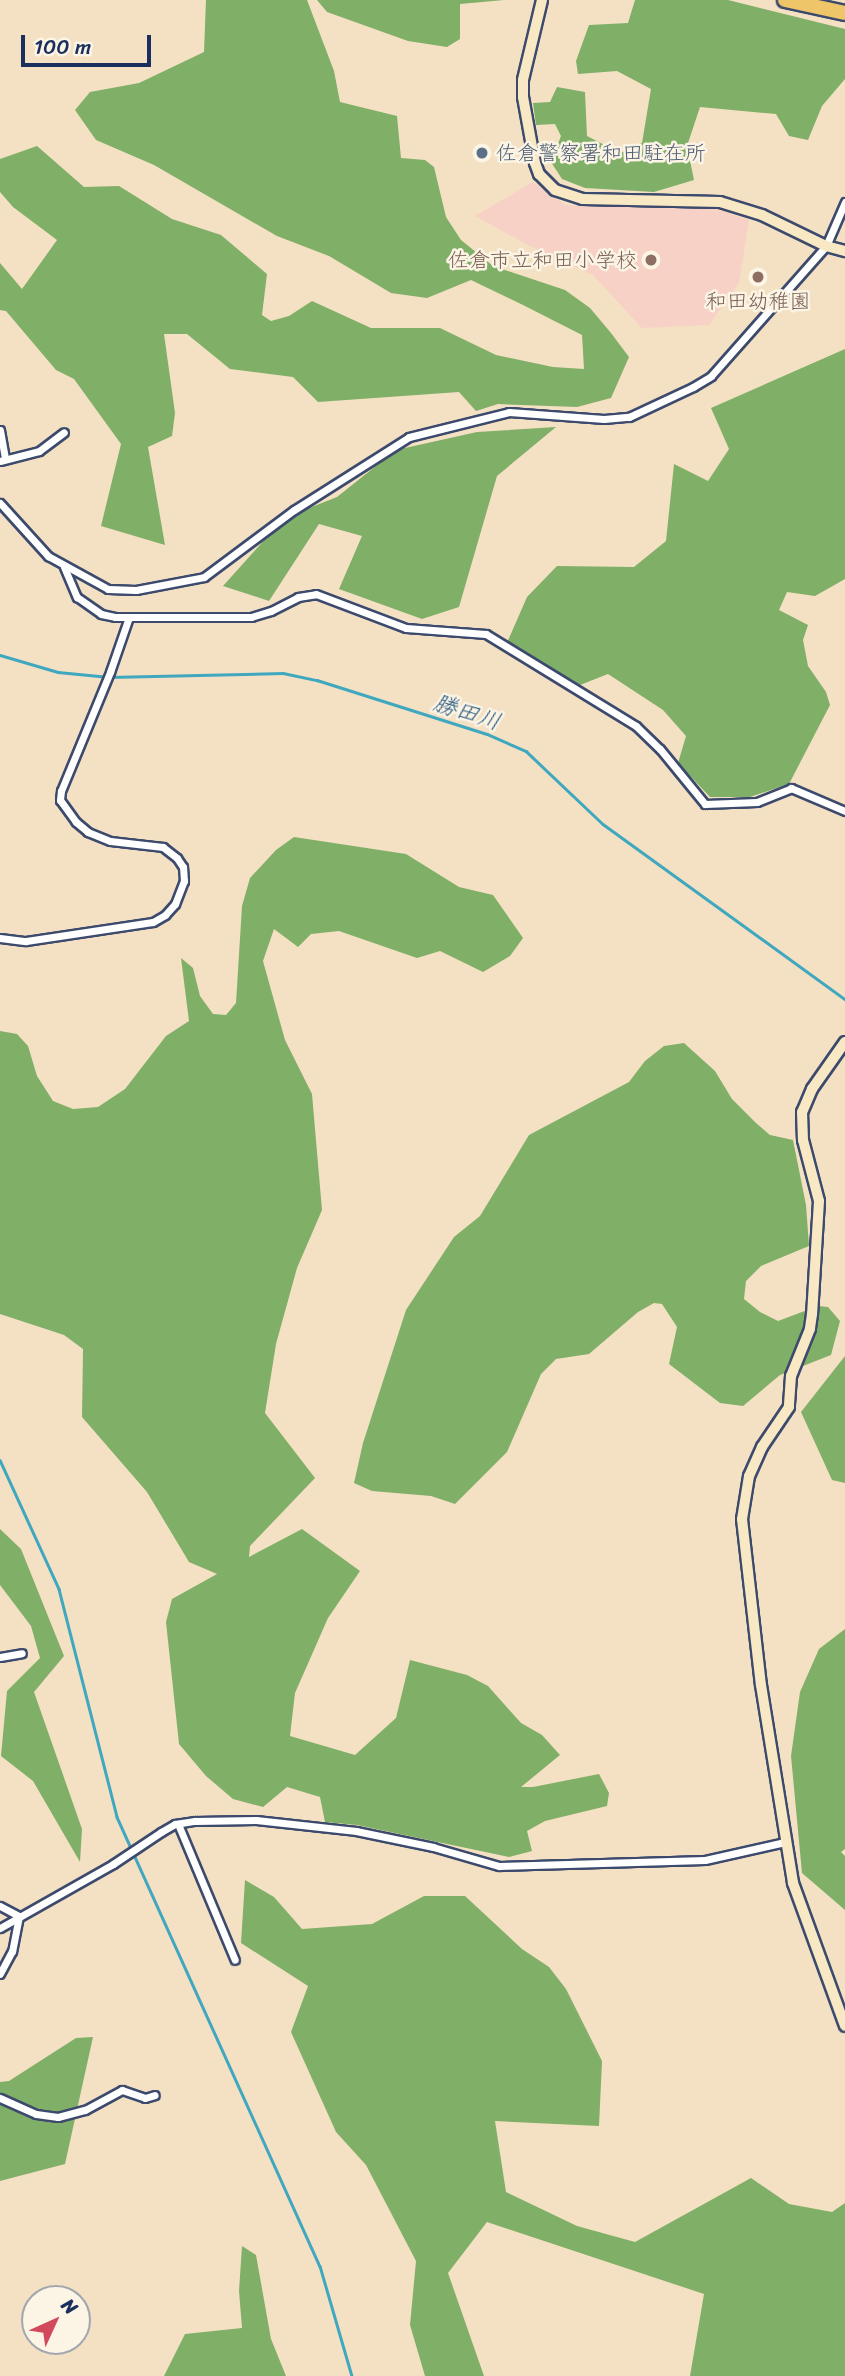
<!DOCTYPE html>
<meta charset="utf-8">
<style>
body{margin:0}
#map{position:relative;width:845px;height:2376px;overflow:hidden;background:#f4e0c3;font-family:Sriracha,"Klee One",sans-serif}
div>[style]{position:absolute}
.built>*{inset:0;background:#f7d1c6}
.forest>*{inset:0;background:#80af68}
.stream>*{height:2.5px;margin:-1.25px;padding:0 1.25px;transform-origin:1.25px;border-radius:1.25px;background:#3fa8bf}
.roads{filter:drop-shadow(2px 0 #3c4a6d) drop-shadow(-2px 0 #3c4a6d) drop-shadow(0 2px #3c4a6d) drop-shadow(0 -2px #3c4a6d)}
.street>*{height:7px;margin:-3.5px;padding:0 3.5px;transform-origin:3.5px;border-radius:3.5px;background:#fff}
.secondary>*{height:10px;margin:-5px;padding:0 5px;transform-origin:5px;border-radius:5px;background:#f8e8c3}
.highway>*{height:14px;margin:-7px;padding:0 7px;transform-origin:7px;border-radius:7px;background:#eec569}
.dots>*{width:19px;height:19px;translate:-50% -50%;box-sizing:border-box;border:4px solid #fcf5e5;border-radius:50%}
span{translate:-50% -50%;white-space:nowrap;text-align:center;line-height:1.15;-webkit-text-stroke:5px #fcf5e5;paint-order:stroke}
.service-label{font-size:21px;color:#4e5e75}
.left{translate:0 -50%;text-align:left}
.education-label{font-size:21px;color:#785e54}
.right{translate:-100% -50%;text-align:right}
.water-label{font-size:23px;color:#285980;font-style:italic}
.north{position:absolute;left:21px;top:2285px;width:70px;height:70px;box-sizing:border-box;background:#fcf5e5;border:2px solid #a2a6af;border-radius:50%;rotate:45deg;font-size:19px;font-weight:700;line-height:28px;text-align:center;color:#1b2f5e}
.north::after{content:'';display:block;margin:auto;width:24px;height:32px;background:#d1495b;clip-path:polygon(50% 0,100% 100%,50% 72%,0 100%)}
.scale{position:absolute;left:21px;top:35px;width:130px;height:32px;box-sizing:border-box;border:4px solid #1b2f5e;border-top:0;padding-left:9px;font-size:21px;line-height:24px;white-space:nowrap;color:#1b2f5e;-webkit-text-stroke:5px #fcf5e5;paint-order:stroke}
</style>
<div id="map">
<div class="built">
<div style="clip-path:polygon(533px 182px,565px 205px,716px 209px,749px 220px,739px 283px,709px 325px,642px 328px,593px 275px,528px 245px,475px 216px)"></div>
</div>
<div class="forest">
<div style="clip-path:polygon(206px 0,307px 0,334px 71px,340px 102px,397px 116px,401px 158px,425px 160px,434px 167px,446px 217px,461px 240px,493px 266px,565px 290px,590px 308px,611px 333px,629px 357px,611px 398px,577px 407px,498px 404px,476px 411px,459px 392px,318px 402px,293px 377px,230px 369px,187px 334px,164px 334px,175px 413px,172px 436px,148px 447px,165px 545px,101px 526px,121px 444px,74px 379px,56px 370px,6px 311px,0 310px,0 263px,22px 289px,57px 240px,13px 207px,0 192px,0 159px,37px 146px,84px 187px,119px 186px,172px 219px,221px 235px,267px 274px,262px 315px,271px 321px,289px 316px,312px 301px,371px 328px,440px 328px,496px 355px,553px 367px,584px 369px,582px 335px,525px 306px,471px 280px,427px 298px,391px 293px,329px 256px,277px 236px,154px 165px,96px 140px,75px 110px,90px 92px,139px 83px,204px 52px)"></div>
<div style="clip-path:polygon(317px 0,504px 0,460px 4px,460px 39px,447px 47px,408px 41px,327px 12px)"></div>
<div style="clip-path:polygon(635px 0,728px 0,845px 29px,845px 79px,822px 106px,808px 140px,789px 136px,776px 114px,700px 107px,687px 146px,694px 180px,654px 192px,585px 188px,562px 179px,551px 162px,561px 136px,555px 124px,536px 125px,533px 103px,550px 102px,557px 87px,585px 92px,587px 136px,620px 153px,642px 143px,651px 89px,617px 71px,578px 74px,576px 61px,589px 25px,628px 23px)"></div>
<div style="clip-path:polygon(845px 349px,845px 579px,815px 596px,787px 592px,779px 610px,808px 625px,803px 640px,808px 666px,826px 692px,830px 705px,789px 784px,750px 797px,710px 797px,678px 763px,686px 736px,663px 710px,608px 674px,580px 685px,506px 645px,527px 597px,557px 566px,634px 567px,666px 541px,674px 464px,708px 481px,729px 449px,711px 408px)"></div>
<div style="clip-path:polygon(556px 427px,497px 476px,459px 607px,422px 619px,339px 589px,362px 536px,319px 524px,269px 601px,223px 586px,284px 518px,337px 497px,396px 450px,477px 432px)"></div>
<div style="clip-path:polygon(294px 837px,406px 854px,459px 887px,493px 895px,523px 938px,510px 956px,483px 972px,440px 951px,417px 958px,339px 931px,311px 934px,298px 947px,274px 929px,263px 961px,285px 1040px,312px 1094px,322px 1210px,297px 1268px,276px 1344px,265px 1413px,315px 1478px,250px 1546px,249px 1557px,302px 1529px,360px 1571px,328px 1618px,295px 1693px,290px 1736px,355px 1755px,396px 1718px,410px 1660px,467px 1675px,488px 1686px,521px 1723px,542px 1735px,560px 1755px,521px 1787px,533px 1787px,599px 1774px,609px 1793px,607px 1806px,545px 1821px,527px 1831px,532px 1851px,509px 1857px,357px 1825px,325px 1822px,320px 1797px,287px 1787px,263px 1807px,233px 1799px,206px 1776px,179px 1744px,166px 1622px,172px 1599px,217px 1574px,189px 1562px,147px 1492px,82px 1417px,83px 1349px,64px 1335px,0 1314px,0 1031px,17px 1034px,28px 1046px,37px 1076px,53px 1101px,73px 1109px,98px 1107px,125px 1089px,166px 1036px,189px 1021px,181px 958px,193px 968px,200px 996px,213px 1014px,226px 1015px,236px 1003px,242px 906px,250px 878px,276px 850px)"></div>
<div style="clip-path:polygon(684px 1043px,715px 1071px,732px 1099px,756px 1123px,770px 1135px,793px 1140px,806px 1205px,809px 1246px,761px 1266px,746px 1281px,744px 1299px,760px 1312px,778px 1321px,818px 1306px,828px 1307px,840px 1321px,831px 1355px,780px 1375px,743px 1406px,720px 1403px,669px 1364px,677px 1327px,662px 1304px,654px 1303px,638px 1312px,589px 1354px,556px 1359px,541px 1374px,507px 1452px,455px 1504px,431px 1496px,372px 1491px,354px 1483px,363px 1443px,406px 1310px,454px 1237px,480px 1216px,529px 1135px,629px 1082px,645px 1061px,664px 1046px)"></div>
<div style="clip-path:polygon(845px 1356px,845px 1483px,832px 1480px,801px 1412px)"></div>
<div style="clip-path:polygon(0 1529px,21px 1549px,64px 1656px,34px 1692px,82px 1829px,80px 1862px,33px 1781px,1px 1756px,7px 1691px,40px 1658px,31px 1626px,0 1585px)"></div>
<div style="clip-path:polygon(845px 1629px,845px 1849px,841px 1852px,845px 1856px,845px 1910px,802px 1873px,791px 1756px,800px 1692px,819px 1649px)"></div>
<div style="clip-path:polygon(245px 1880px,274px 1897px,302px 1929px,372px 1924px,424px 1896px,465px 1896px,522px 1949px,549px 1967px,566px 1989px,602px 2061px,599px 2126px,495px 2121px,506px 2192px,577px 2226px,635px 2242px,751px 2178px,789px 2204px,832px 2212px,845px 2203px,845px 2376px,690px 2376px,704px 2294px,487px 2222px,448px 2273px,484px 2376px,425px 2376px,410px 2325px,416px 2261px,366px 2165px,336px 2132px,291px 2032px,308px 1986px,241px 1943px)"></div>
<div style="clip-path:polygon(93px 2037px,65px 2164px,0 2181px,0 2082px,9px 2081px,76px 2038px)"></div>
<div style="clip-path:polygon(242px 2246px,256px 2255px,271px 2339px,286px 2376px,164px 2376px,185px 2334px,242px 2328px,239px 2291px)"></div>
</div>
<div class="stream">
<div style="left:0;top:655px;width:60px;rotate:16.3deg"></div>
<div style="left:58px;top:672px;width:51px;rotate:5.6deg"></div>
<div style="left:109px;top:677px;width:174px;rotate:-1.3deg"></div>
<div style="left:283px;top:673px;width:35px;rotate:12deg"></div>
<div style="left:317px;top:680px;width:178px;rotate:17.6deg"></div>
<div style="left:487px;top:734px;width:43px;rotate:23.6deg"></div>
<div style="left:526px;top:751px;width:106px;rotate:43.5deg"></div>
<div style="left:603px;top:824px;width:299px;rotate:35.9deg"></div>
<div style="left:0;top:1460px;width:142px;rotate:65.4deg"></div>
<div style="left:59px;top:1589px;width:235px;rotate:75.7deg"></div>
<div style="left:117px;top:1817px;width:493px;rotate:65.7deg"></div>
<div style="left:320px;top:2266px;width:115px;rotate:73.8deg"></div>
</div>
<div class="roads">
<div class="street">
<div style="left:0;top:430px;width:29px;rotate:80deg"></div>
<div style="left:0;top:461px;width:40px;rotate:-14.4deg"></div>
<div style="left:39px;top:451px;width:31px;rotate:-37deg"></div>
<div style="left:0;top:503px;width:72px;rotate:47.8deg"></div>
<div style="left:48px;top:556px;width:68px;rotate:28.8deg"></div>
<div style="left:108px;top:589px;width:28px;rotate:2deg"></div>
<div style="left:136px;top:590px;width:69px;rotate:-10.8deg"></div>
<div style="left:204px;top:577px;width:112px;rotate:-36.7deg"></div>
<div style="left:294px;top:510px;width:136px;rotate:-32.4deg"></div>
<div style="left:409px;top:437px;width:103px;rotate:-14deg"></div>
<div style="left:509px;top:412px;width:95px;rotate:4.2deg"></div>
<div style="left:604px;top:419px;width:25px;rotate:-5deg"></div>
<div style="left:629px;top:417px;width:71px;rotate:-25.1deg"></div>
<div style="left:693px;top:387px;width:21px;rotate:-31deg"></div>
<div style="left:711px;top:376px;width:174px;rotate:-48.5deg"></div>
<div style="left:826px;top:246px;width:48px;rotate:-66.6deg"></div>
<div style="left:64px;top:567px;width:33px;rotate:67deg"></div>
<div style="left:77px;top:597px;width:29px;rotate:35deg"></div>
<div style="left:101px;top:614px;width:14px;rotate:12deg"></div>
<div style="left:115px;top:617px;width:136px"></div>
<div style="left:251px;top:617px;width:21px;rotate:-17deg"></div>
<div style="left:271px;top:611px;width:30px;rotate:-27deg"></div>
<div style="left:298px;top:597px;width:18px;rotate:-9deg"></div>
<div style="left:316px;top:594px;width:96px;rotate:20.7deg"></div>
<div style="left:406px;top:628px;width:80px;rotate:4.3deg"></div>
<div style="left:486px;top:634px;width:176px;rotate:31.5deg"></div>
<div style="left:636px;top:726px;width:33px;rotate:44deg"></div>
<div style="left:660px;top:749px;width:71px;rotate:50.7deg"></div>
<div style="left:705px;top:804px;width:52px;rotate:-2.2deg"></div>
<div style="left:757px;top:802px;width:37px;rotate:-22deg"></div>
<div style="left:791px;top:788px;width:59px;rotate:23.1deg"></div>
<div style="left:0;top:938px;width:26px;rotate:7deg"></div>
<div style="left:26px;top:941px;width:128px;rotate:-8.5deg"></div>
<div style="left:153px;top:922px;width:14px;rotate:-30deg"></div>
<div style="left:165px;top:915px;width:15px;rotate:-48deg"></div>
<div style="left:175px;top:904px;width:25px;rotate:-69deg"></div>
<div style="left:184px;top:881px;width:14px;rotate:-94deg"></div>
<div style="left:183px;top:867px;width:11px;rotate:-124deg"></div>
<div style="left:177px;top:858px;width:18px;rotate:-142deg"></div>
<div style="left:163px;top:847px;width:53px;rotate:-173.5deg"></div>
<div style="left:110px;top:841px;width:24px;rotate:-158deg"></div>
<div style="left:88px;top:832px;width:16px;rotate:-140deg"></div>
<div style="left:76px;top:822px;width:27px;rotate:-126deg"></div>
<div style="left:60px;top:800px;width:9px;rotate:-84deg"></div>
<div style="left:61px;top:791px;width:129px;rotate:-67.6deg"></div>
<div style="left:110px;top:672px;width:58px;rotate:-70.9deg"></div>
<div style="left:0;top:1657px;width:22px;rotate:-10deg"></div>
<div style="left:178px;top:1824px;width:147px;rotate:67.3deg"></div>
<div style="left:0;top:1906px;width:21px;rotate:28deg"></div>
<div style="left:19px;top:1916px;width:36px;rotate:101deg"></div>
<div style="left:12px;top:1951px;width:26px;rotate:118deg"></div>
<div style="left:0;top:1928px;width:130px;rotate:-29.5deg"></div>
<div style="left:113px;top:1864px;width:58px;rotate:-33.7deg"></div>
<div style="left:161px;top:1832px;width:16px;rotate:-30deg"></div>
<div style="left:175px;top:1824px;width:20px;rotate:-9deg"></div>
<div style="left:195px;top:1821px;width:61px;rotate:-0.9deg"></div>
<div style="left:256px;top:1820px;width:101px;rotate:6.3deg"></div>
<div style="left:356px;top:1831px;width:79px;rotate:11.7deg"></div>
<div style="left:433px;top:1847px;width:69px;rotate:16.1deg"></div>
<div style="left:499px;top:1866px;width:206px;rotate:-1.7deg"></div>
<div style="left:705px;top:1860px;width:82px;rotate:-12.7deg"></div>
<div style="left:0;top:2098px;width:39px;rotate:24deg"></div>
<div style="left:36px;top:2114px;width:22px;rotate:8deg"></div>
<div style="left:58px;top:2117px;width:28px;rotate:-15deg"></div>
<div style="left:85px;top:2110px;width:42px;rotate:-28.4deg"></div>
<div style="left:122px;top:2090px;width:24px;rotate:19deg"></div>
<div style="left:145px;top:2098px;width:10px;rotate:-17deg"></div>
</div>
<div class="secondary">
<div style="left:542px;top:0;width:82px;rotate:103.4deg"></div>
<div style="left:523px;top:80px;width:17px;rotate:90deg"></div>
<div style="left:523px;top:97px;width:67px;rotate:79.7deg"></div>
<div style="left:535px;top:163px;width:12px;rotate:70deg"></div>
<div style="left:539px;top:174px;width:23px;rotate:45deg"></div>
<div style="left:555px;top:190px;width:29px;rotate:18deg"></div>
<div style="left:583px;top:199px;width:137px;rotate:1.3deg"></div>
<div style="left:720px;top:202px;width:44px;rotate:17.2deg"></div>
<div style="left:762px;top:215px;width:71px;rotate:25.8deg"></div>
<div style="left:826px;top:246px;width:20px;rotate:15deg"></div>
<div style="left:845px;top:1042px;width:57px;rotate:125.1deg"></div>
<div style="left:812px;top:1089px;width:25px;rotate:113deg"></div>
<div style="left:802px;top:1112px;width:28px;rotate:88deg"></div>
<div style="left:803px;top:1140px;width:63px;rotate:75.3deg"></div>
<div style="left:819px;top:1201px;width:113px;rotate:93.5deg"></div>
<div style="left:812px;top:1314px;width:15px;rotate:98deg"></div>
<div style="left:810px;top:1329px;width:51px;rotate:112deg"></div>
<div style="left:791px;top:1376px;width:31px;rotate:94deg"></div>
<div style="left:789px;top:1407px;width:48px;rotate:124deg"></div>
<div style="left:762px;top:1447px;width:32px;rotate:114deg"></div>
<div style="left:749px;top:1476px;width:44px;rotate:99.2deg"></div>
<div style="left:742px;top:1519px;width:167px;rotate:83.5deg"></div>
<div style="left:761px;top:1685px;width:201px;rotate:80.8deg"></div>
<div style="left:793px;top:1883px;width:152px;rotate:70deg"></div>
</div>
<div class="highway">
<div style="left:785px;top:0;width:61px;rotate:12.2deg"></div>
</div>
</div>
<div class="dots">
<div style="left:482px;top:153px;background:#5c6f8a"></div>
<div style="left:651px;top:260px;background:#8d6e63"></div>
<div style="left:758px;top:277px;background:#8d6e63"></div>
</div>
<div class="service-label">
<span class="left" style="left:496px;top:153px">佐倉警察署和田駐在所</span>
</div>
<div class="education-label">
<span class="right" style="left:637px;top:260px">佐倉市立和田小学校</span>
<span style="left:758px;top:301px">和田幼稚園</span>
</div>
<div class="water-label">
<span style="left:467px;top:713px;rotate:18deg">勝田川</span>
</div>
<div class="north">N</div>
<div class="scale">100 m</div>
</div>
